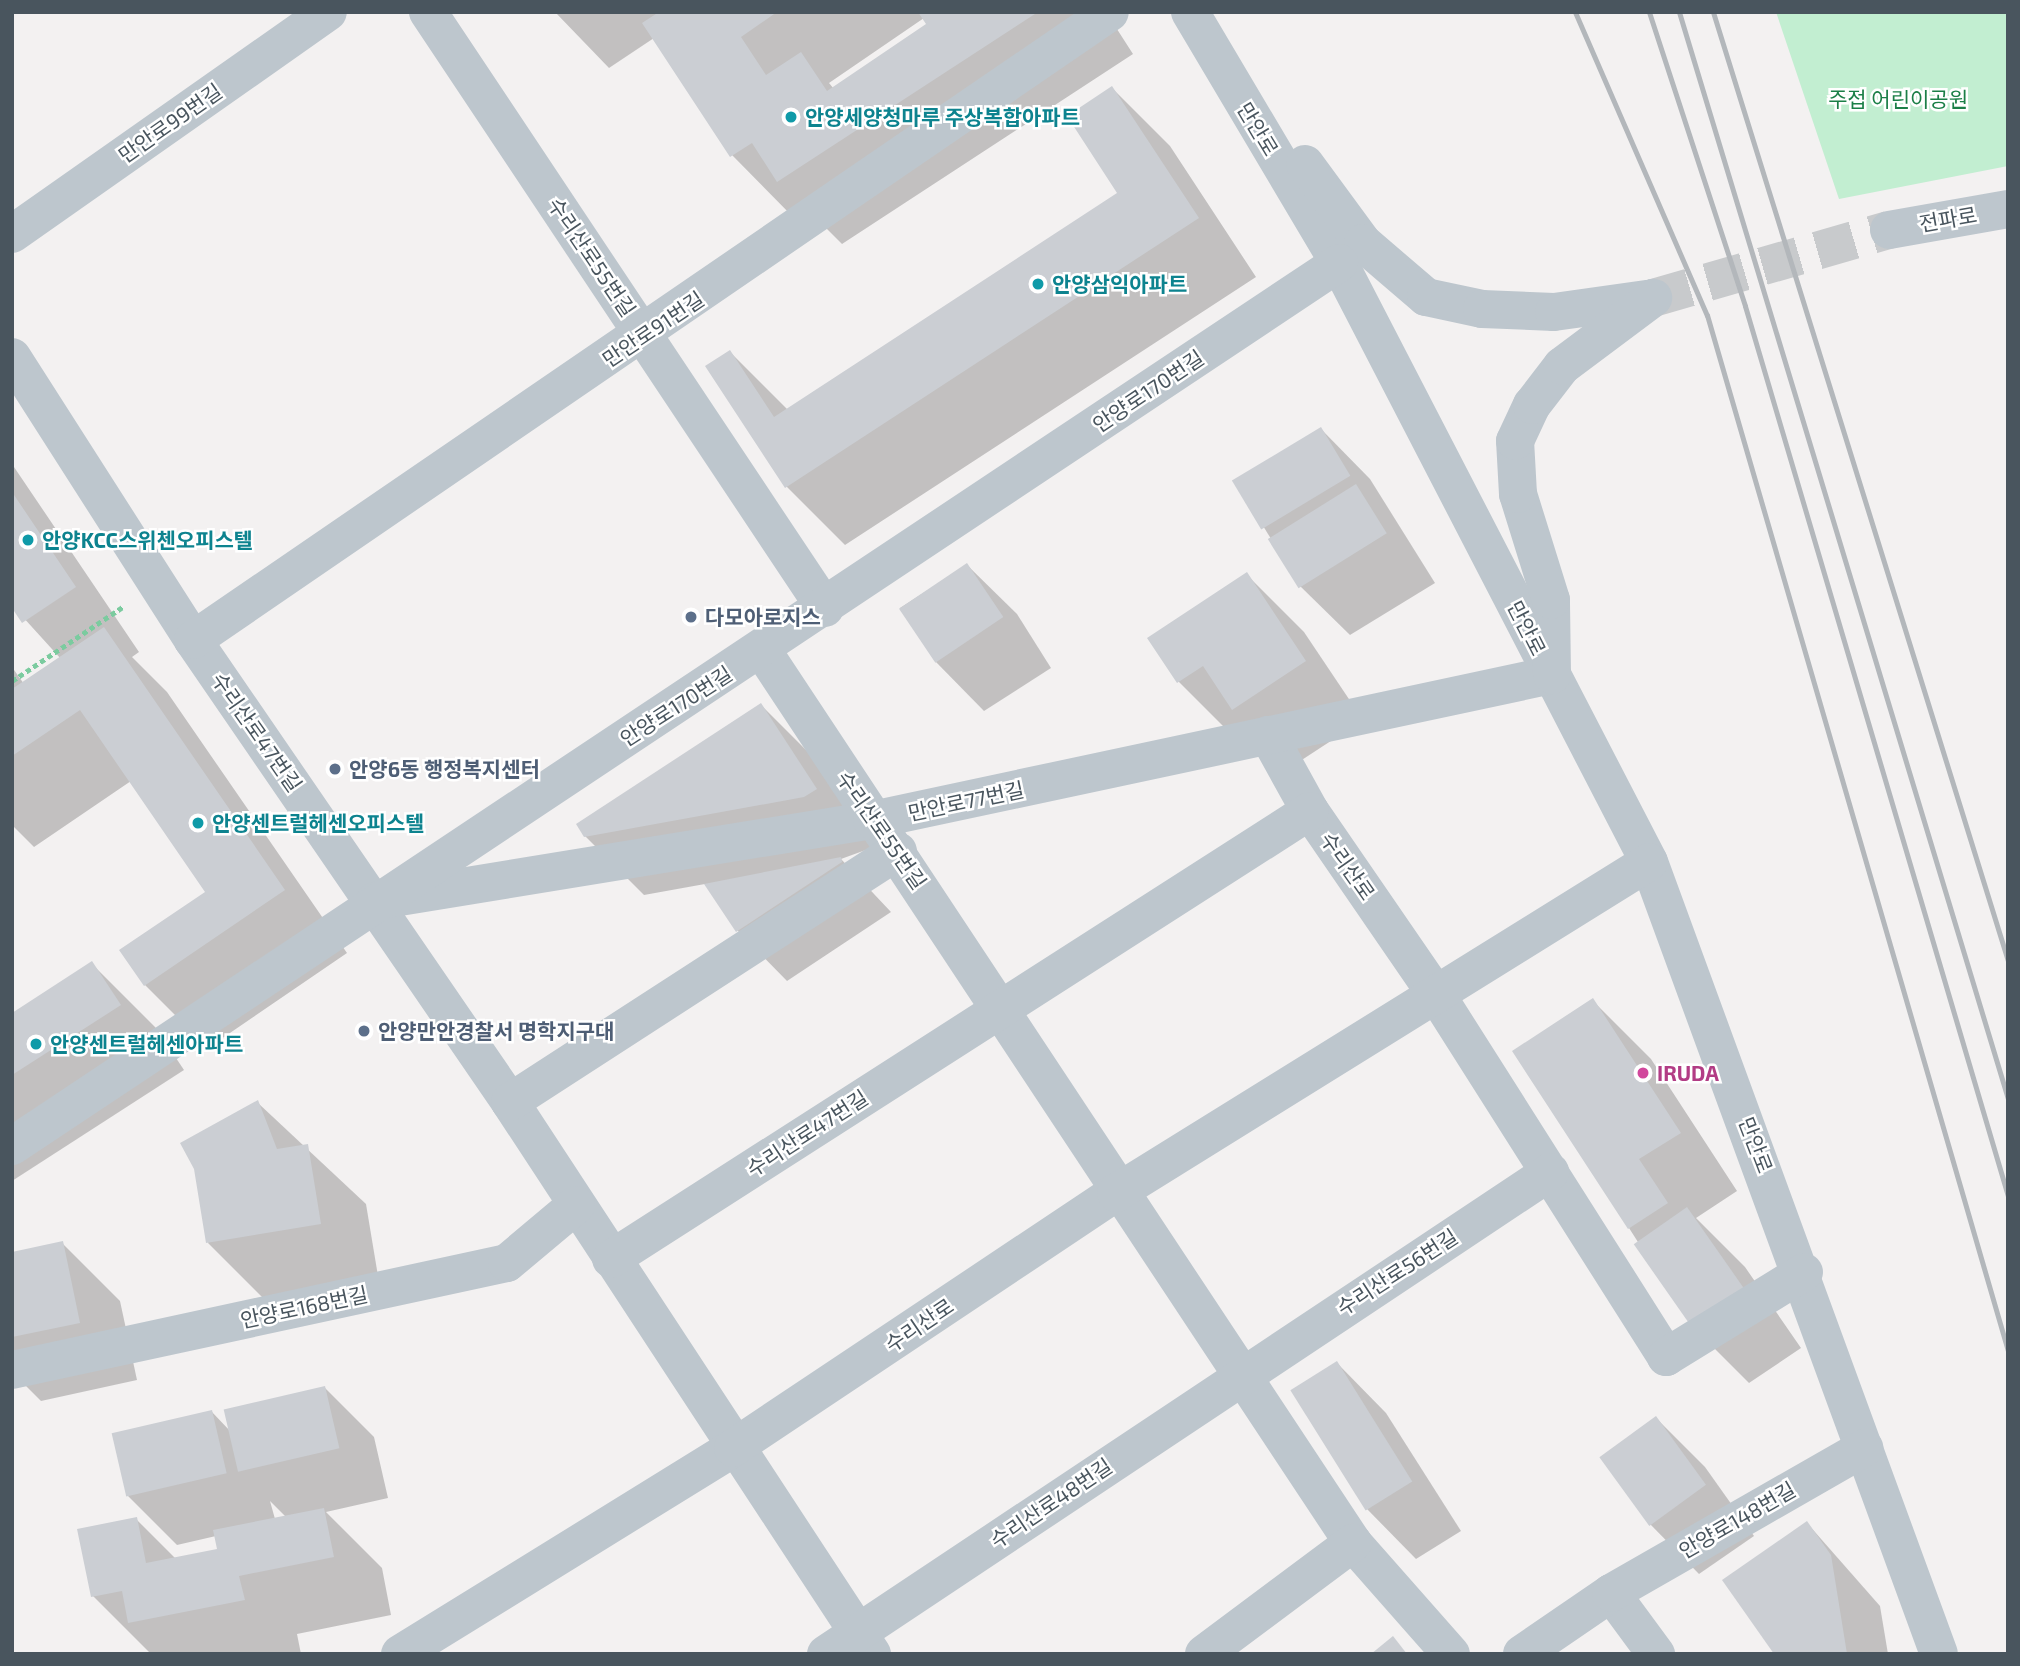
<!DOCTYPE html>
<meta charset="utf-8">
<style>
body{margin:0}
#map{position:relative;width:2020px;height:1666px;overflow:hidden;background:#f3f1f1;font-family:"Exo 2","Noto Sans KR",sans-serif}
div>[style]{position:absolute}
.green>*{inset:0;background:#c2eed1}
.shadow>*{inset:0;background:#0003}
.building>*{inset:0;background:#cbced3;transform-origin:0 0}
.minor-tunnel>*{height:38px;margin-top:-19px;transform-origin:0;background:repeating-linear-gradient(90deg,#c8cacc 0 38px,transparent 0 57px)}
.path>*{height:4.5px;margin-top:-2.25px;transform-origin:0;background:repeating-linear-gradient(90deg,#7bcb9f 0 5px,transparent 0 8.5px)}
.minor>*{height:38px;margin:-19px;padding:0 19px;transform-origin:19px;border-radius:19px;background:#bdc6cd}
.rail>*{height:5px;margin:-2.5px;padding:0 2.5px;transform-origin:2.5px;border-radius:2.5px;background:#b3b7bb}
.dots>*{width:19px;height:19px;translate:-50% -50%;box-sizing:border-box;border:4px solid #fff;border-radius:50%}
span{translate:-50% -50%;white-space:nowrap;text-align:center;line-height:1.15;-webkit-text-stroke:5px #fff;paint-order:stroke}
.park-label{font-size:21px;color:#1b7f47}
.culture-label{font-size:21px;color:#0d838f;font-weight:700}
.left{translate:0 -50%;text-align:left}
.street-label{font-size:21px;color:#49555e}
.service-label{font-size:21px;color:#4e5e75;font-weight:700}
.hotel-label{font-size:21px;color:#b23c85;font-weight:700}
.frame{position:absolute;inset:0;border:14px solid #49555e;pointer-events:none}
</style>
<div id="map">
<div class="green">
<div style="clip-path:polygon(1776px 12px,2008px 12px,2008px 166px,1839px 199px)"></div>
</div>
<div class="shadow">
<div style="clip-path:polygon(evenodd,555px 12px,1106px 12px,1133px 54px,842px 244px,808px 210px,795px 219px,732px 155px,654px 38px,609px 68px,555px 12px,924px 18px,928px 24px,834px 89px,829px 83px,924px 18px)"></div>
<div style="clip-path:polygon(1112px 88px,1170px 146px,1256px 277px,845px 545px,787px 487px,707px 367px,730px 352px,788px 410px,1120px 193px)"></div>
<div style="clip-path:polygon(1321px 429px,1370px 479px,1435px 583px,1350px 635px,1300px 586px,1236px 482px)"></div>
<div style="clip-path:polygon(12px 464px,139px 652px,132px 657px,167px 692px,347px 953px,208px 1048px,145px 985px,121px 951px,207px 893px,131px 781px,34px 847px,12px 825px,12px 667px,24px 684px,61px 659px,12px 605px)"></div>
<div style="clip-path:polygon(967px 565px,1017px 614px,1051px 668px,984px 711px,935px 661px,900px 608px)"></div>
<div style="clip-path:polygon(1246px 574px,1304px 632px,1363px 720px,1291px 767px,1237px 740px,1179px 682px,1150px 638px)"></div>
<div style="clip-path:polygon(761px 705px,819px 763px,874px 847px,841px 859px,891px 912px,787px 981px,738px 931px,705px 884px,644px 895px,585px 836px)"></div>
<div style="clip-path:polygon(92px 964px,156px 1028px,184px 1070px,12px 1181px,12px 1015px)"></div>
<div style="clip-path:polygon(1593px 1001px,1651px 1059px,1737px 1191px,1696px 1218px,1745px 1267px,1801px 1348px,1749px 1383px,1691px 1325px,1629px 1228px)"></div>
<div style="clip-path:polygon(258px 1103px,366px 1204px,379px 1282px,266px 1301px,208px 1243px)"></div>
<div style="clip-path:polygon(62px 1243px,120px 1301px,137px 1380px,41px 1401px,12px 1372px,12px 1253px)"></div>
<div style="clip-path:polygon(1337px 1363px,1386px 1413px,1461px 1531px,1416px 1559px,1367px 1509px,1293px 1391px)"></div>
<div style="clip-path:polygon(evenodd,325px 1388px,374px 1437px,388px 1498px,326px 1512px,382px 1568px,391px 1615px,297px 1634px,301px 1654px,151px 1654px,93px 1596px,136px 1519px,176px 1559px,219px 1550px,216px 1536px,177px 1545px,127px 1495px,212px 1412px,231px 1432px,325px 1388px,270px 1501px,286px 1517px,275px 1519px,270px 1501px)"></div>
<div style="clip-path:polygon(1656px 1418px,1705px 1467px,1754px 1536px,1699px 1574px,1650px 1524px)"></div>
<div style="clip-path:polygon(1807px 1523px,1880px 1606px,1888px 1654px,1776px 1654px)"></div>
</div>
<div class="building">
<div style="clip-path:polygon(659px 12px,777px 12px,741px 37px,766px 75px,801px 52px,827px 91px,926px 24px,918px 12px,1038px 12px,777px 182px,752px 143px,730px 157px,642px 23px)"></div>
<div style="clip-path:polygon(1112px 86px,1199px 218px,785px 488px,705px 366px,730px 350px,774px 417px,1117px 193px,1067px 116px)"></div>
<div style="left:1321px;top:427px;width:57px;height:104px;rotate:59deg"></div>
<div style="left:1356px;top:484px;width:58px;height:104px;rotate:58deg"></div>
<div style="clip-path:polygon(12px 492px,76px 587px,22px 623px,12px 608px)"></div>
<div style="left:967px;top:563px;width:65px;height:82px;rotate:56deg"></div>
<div style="clip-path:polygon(1247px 572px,1306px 661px,1232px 710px,1203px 666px,1177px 683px,1147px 638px)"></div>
<div style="clip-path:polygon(104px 627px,285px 890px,144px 986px,119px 950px,205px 892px,80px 710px,12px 756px,12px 689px)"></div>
<div style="clip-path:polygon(761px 703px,817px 789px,804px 797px,584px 837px,576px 824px)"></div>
<div style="clip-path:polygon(841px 857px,842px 862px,736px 932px,704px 884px)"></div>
<div style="clip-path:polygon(92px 961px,121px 1005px,12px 1075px,12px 1013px)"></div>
<div style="clip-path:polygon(1593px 998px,1681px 1133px,1639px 1159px,1668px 1203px,1628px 1229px,1512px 1051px)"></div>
<div style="clip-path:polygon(258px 1100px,277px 1149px,308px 1144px,321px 1224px,206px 1243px,194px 1169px,180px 1143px)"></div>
<div style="left:1687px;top:1207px;width:100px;height:65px;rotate:55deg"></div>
<div style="clip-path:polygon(63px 1241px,80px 1323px,12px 1337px,12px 1252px)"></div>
<div style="left:1337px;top:1361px;width:142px;height:55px;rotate:58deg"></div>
<div style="left:325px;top:1386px;width:64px;height:104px;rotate:77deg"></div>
<div style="left:212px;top:1410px;width:65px;height:103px;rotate:77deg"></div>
<div style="left:1656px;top:1416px;width:85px;height:70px;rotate:54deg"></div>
<div style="clip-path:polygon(324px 1508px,334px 1557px,239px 1576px,245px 1600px,128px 1623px,122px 1591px,91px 1597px,77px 1529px,137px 1517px,146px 1563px,217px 1549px,213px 1530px)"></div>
<div style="clip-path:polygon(1807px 1521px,1831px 1555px,1847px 1654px,1774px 1654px,1722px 1580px)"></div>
<div style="clip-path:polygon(1393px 1636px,1407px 1654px,1371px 1654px)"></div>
</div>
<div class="minor-tunnel">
<div style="left:1653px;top:298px;width:246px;rotate:-16.1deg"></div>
</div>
<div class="path">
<div style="left:12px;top:681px;width:135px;rotate:-33.8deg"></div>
</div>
<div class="minor">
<div style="left:428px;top:12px;width:716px;rotate:56.33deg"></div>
<div style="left:1190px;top:12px;width:292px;rotate:59.3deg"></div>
<div style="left:1339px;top:263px;width:674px;rotate:62.64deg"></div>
<div style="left:1649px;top:862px;width:843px;rotate:69.89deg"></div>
<div style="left:1305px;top:164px;width:98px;rotate:53.7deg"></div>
<div style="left:1363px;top:243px;width:83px;rotate:40.6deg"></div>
<div style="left:1426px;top:297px;width:57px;rotate:12.1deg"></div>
<div style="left:1482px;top:309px;width:72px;rotate:2.4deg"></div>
<div style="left:1554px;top:312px;width:95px;rotate:-7.9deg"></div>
<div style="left:1889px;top:230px;width:121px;rotate:-10deg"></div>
<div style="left:12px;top:234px;width:386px;rotate:-35.1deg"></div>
<div style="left:12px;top:357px;width:336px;rotate:57.4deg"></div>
<div style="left:193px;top:640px;width:560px;rotate:55.54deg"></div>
<div style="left:510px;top:1102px;width:660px;rotate:56.74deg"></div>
<div style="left:193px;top:640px;width:1111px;rotate:-34.4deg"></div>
<div style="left:762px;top:650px;width:1071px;rotate:56.5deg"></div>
<div style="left:1353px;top:1543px;width:148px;rotate:48.6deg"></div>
<div style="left:1268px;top:735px;width:87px;rotate:61.1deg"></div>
<div style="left:1310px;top:811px;width:222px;rotate:55.5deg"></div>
<div style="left:1436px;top:994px;width:430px;rotate:57.6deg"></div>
<div style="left:1666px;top:1357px;width:162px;rotate:-31.6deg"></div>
<div style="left:375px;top:901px;width:504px;rotate:-9.26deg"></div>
<div style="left:872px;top:820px;width:695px;rotate:-12.04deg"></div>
<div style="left:1552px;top:675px;width:75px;rotate:-90.8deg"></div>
<div style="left:1551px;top:600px;width:111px;rotate:-107.3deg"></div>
<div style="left:1518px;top:494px;width:53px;rotate:-93.2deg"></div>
<div style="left:1515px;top:441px;width:40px;rotate:-65deg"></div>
<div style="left:1532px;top:405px;width:49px;rotate:-52.4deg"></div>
<div style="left:1562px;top:366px;width:114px;rotate:-36.8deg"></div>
<div style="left:510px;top:1102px;width:462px;rotate:-32.9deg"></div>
<div style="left:12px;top:1146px;width:1594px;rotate:-33.64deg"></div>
<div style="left:611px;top:1259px;width:830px;rotate:-32.66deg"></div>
<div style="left:12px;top:1370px;width:506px;rotate:-12.2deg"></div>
<div style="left:507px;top:1263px;width:90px;rotate:-40deg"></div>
<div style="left:1611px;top:1593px;width:76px;rotate:53.6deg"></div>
<div style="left:400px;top:1654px;width:392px;rotate:-31.7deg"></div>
<div style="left:733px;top:1448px;width:460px;rotate:-33.7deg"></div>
<div style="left:1116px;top:1193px;width:627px;rotate:-31.84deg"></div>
<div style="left:826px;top:1654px;width:870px;rotate:-33.65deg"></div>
<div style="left:1204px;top:1654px;width:186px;rotate:-36.7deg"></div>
<div style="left:1522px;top:1654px;width:108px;rotate:-34.4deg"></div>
<div style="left:1611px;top:1593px;width:292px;rotate:-29.8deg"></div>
</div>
<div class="rail">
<div style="left:1575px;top:12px;width:331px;rotate:66.5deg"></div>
<div style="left:1707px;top:315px;width:1079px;rotate:73.8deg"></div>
<div style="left:1649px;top:12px;width:309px;rotate:71.9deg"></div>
<div style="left:1745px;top:306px;width:928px;rotate:73.54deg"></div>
<div style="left:1679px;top:12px;width:1136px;rotate:73.16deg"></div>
<div style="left:1713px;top:12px;width:994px;rotate:72.73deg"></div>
</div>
<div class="dots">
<div style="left:791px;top:117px;background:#0f9aa8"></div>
<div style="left:1038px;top:284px;background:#0f9aa8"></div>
<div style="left:28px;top:540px;background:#0f9aa8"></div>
<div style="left:691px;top:617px;background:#5c6f8a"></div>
<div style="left:335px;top:769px;background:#5c6f8a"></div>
<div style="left:198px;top:823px;background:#0f9aa8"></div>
<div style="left:364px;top:1031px;background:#5c6f8a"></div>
<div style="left:36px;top:1044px;background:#0f9aa8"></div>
<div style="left:1643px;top:1073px;background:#d1479c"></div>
</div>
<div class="park-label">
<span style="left:1898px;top:99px">주접 어린이공원</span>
</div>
<div class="culture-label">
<span class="left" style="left:805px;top:117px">안양세양청마루 주상복합아파트</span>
<span class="left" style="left:1052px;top:284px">안양삼익아파트</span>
<span class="left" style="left:42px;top:540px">안양KCC스위첸오피스텔</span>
<span class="left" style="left:212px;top:823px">안양센트럴헤센오피스텔</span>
<span class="left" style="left:50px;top:1044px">안양센트럴헤센아파트</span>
</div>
<div class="street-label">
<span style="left:170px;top:123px;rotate:-35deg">만안로99번길</span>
<span style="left:1258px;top:129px;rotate:59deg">만안로</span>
<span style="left:1948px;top:219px;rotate:-10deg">전파로</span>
<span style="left:592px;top:257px;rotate:56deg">수리산로55번길</span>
<span style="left:653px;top:329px;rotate:-34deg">만안로91번길</span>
<span style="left:1148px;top:391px;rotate:-34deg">안양로170번길</span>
<span style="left:1527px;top:628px;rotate:63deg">만안로</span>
<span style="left:676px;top:706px;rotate:-33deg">안양로170번길</span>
<span style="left:257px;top:732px;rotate:55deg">수리산로47번길</span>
<span style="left:966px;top:801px;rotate:-12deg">만안로77번길</span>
<span style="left:882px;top:830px;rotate:55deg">수리산로55번길</span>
<span style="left:1348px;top:866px;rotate:55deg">수리산로</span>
<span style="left:807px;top:1133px;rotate:-33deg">수리산로47번길</span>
<span style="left:1756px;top:1145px;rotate:69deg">만안로</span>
<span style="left:1397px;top:1272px;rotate:-33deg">수리산로56번길</span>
<span style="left:304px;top:1307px;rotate:-12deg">안양로168번길</span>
<span style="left:919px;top:1325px;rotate:-34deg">수리산로</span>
<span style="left:1051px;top:1503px;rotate:-34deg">수리산로48번길</span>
<span style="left:1737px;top:1520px;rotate:-30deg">안양로148번길</span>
</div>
<div class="service-label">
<span class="left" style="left:705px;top:617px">다모아로지스</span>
<span class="left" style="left:349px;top:769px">안양6동 행정복지센터</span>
<span class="left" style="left:378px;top:1031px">안양만안경찰서 명학지구대</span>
</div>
<div class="hotel-label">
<span class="left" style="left:1657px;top:1073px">IRUDA</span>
</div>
<div class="frame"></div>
</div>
